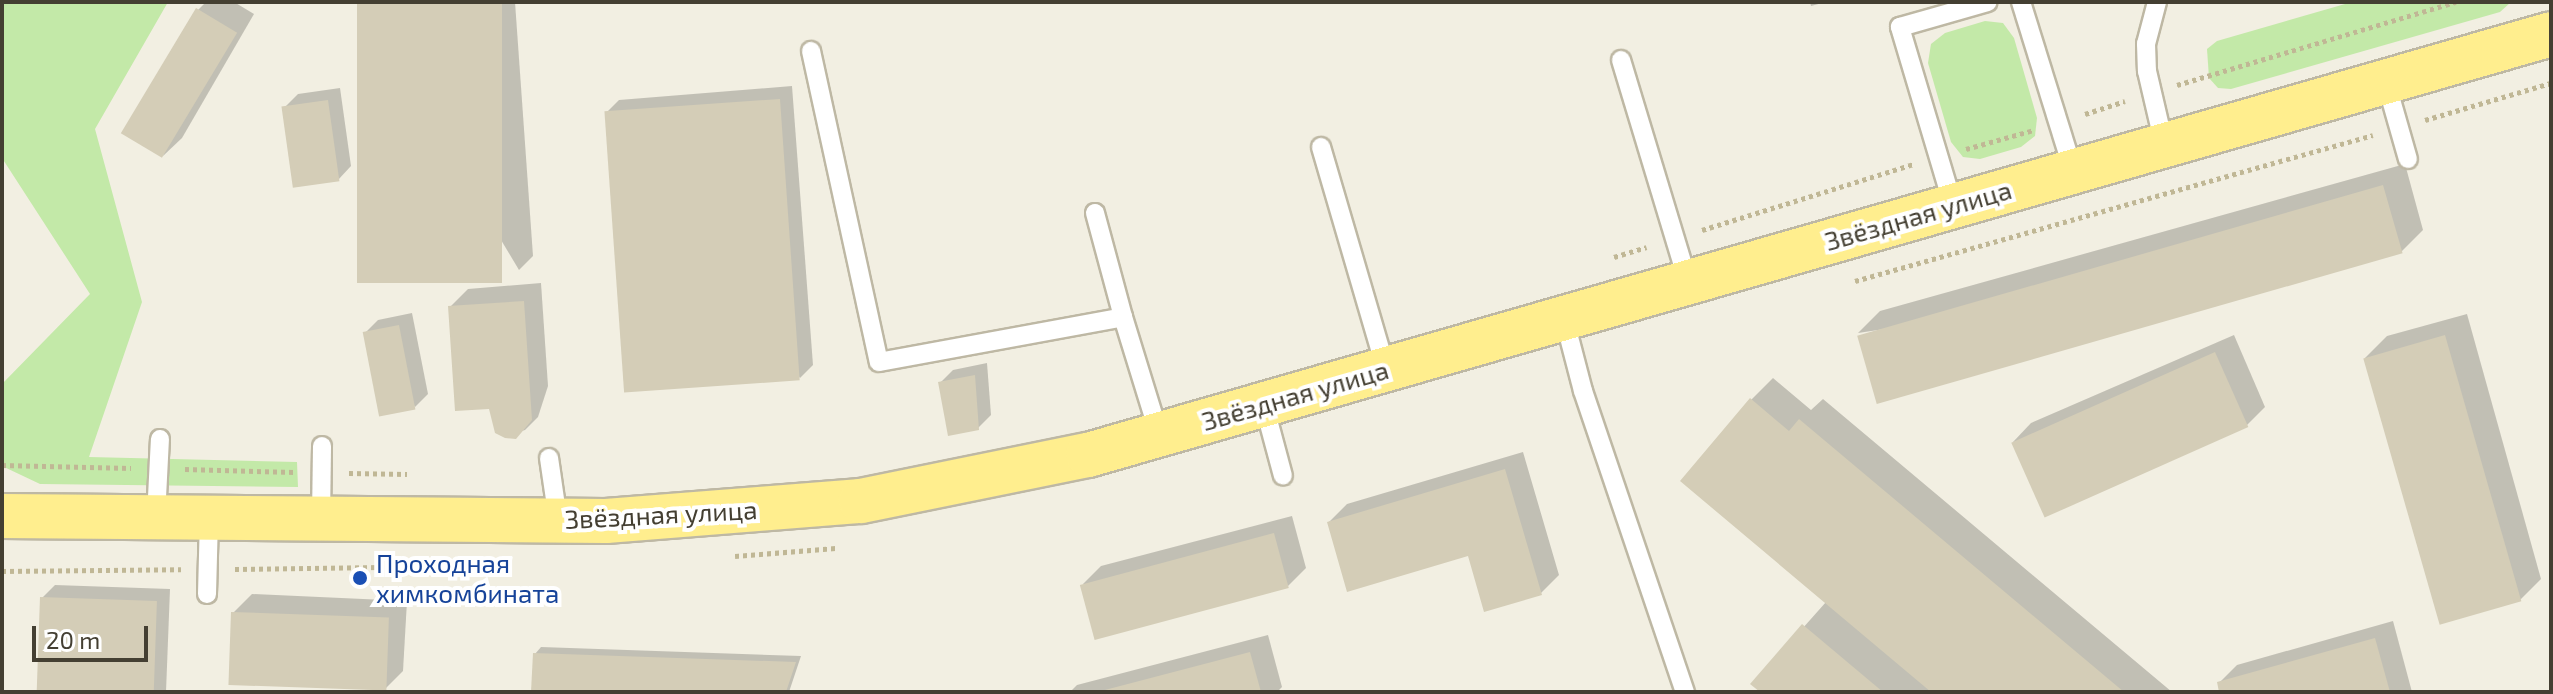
<!DOCTYPE html>
<meta charset="utf-8">
<style>
body{margin:0}
#map{position:relative;width:2553px;height:694px;overflow:hidden;background:#f2efe2;font-family:"Exo 2",sans-serif}
div>[style]{position:absolute}
.green>*{inset:0;background:#c3e9a8}
.shadow>*{inset:0;background:#0003}
.building>*{inset:0;background:#d4cdb7;transform-origin:0 0}
.path>*{height:5px;margin-top:-2.5px;transform-origin:0;background:repeating-linear-gradient(90deg,#c0b795 0 4px,transparent 0 8px)}
.roads{filter:drop-shadow(2px 0 #beb8a4) drop-shadow(-2px 0 #beb8a4) drop-shadow(0 2px #beb8a4) drop-shadow(0 -2px #beb8a4)}
.service>*{height:18px;margin:-9px;padding:0 9px;transform-origin:9px;border-radius:9px;background:#fff}
.primary>*{height:44px;margin:-22px;padding:0 22px;transform-origin:22px;border-radius:22px;background:#ffee8e}
.dots>*{width:22px;height:22px;translate:-50% -50%;box-sizing:border-box;border:4px solid #fff;border-radius:50%}
span{translate:-50% -50%;white-space:nowrap;text-align:center;line-height:1.15;-webkit-text-stroke:8px #fff;paint-order:stroke}
.street-label{font-size:26px;color:#443f32}
.transit-label{font-size:26px;color:#164399}
.left{translate:0 -50%;text-align:left}
.frame{position:absolute;inset:0;border:4px solid #443f32;pointer-events:none}
.scale{position:absolute;left:32px;top:626px;width:116px;height:36px;box-sizing:border-box;border:4px solid #443f32;border-top:0;padding-left:10px;font-size:24px;line-height:28px;white-space:nowrap;color:#443f32;-webkit-text-stroke:6px #fff;paint-order:stroke}
</style>
<div id="map">
<div class="green">
<div style="clip-path:polygon(2px 2px,168px 2px,95px 129px,142px 302px,89px 457px,297px 462px,298px 487px,40px 484px,2px 466px,2px 384px,90px 294px,2px 158px)"></div>
<div style="clip-path:polygon(2352px 2px,2511px 2px,2500px 12px,2231px 89px,2218px 88px,2209px 78px,2207px 49px,2217px 41px)"></div>
<div style="clip-path:polygon(1985px 21px,2003px 23px,2014px 38px,2037px 118px,2035px 136px,2021px 147px,1980px 159px,1963px 157px,1951px 142px,1928px 63px,1931px 44px,1945px 33px)"></div>
</div>
<div class="shadow">
<div style="clip-path:polygon(206px 2px,234px 2px,254px 14px,182px 138px,163px 156px,198px 10px)"></div>
<div style="clip-path:polygon(359px 2px,515px 2px,533px 256px,519px 270px)"></div>
<div style="clip-path:polygon(1810px 2px,1826px 2px,1811px 6px)"></div>
<div style="clip-path:polygon(792px 86px,813px 365px,800px 378px,606px 113px,619px 100px)"></div>
<div style="clip-path:polygon(340px 88px,351px 166px,338px 180px,284px 108px,298px 94px)"></div>
<div style="clip-path:polygon(2405px 164px,2423px 230px,2401px 252px,1858px 333px,1880px 311px)"></div>
<div style="clip-path:polygon(541px 283px,548px 386px,538px 417px,525px 430px,505px 436px,450px 307px,468px 289px)"></div>
<div style="clip-path:polygon(412px 313px,428px 394px,415px 407px,365px 333px,378px 320px)"></div>
<div style="clip-path:polygon(2467px 314px,2541px 579px,2519px 601px,2365px 358px,2387px 336px)"></div>
<div style="clip-path:polygon(2234px 335px,2265px 407px,2247px 425px,2013px 442px,2031px 423px)"></div>
<div style="clip-path:polygon(987px 363px,991px 415px,978px 428px,940px 383px,953px 370px)"></div>
<div style="clip-path:polygon(1773px 378px,1811px 410px,1823px 399px,2172px 692px,1763px 692px,1753px 684px,1826px 602px,1751px 400px)"></div>
<div style="clip-path:polygon(1523px 452px,1559px 575px,1541px 593px,1469px 554px,1329px 522px,1347px 504px)"></div>
<div style="clip-path:polygon(1292px 516px,1306px 568px,1288px 586px,1083px 584px,1101px 566px)"></div>
<div style="clip-path:polygon(55px 585px,170px 589px,166px 692px,39px 692px,42px 598px)"></div>
<div style="clip-path:polygon(252px 594px,407px 601px,403px 671px,385px 689px,233px 613px)"></div>
<div style="clip-path:polygon(2393px 621px,2412px 692px,2221px 692px,2219px 683px,2237px 665px)"></div>
<div style="clip-path:polygon(1268px 635px,1282px 687px,1277px 692px,1070px 692px,1077px 685px)"></div>
<div style="clip-path:polygon(541px 647px,801px 656px,789px 692px,533px 692px,535px 654px)"></div>
</div>
<div class="building">
<div style="left:357px;top:2px;width:145px;height:281px"></div>
<div style="left:196px;top:8px;width:48px;height:146px;rotate:31deg"></div>
<div style="left:780px;top:99px;width:282px;height:176px;rotate:86deg"></div>
<div style="left:328px;top:100px;width:82px;height:47px;rotate:82deg"></div>
<div style="left:2383px;top:185px;width:71px;height:547px;rotate:74deg"></div>
<div style="clip-path:polygon(524px 301px,532px 420px,516px 439px,505px 438px,495px 433px,489px 409px,455px 411px,448px 306px)"></div>
<div style="left:399px;top:325px;width:86px;height:37px;rotate:79deg"></div>
<div style="left:2445px;top:335px;width:277px;height:85px;rotate:74deg"></div>
<div style="left:2215px;top:352px;width:82px;height:223px;rotate:66deg"></div>
<div style="clip-path:polygon(975px 375px,979px 430px,948px 436px,938px 382px)"></div>
<div style="clip-path:polygon(1750px 398px,1789px 431px,1799px 419px,2124px 692px,1931px 692px,1680px 481px)"></div>
<div style="clip-path:polygon(1505px 469px,1542px 595px,1484px 612px,1468px 556px,1347px 592px,1327px 522px)"></div>
<div style="left:1274px;top:533px;width:57px;height:201px;rotate:75deg"></div>
<div style="left:40px;top:597px;width:117px;height:95px;rotate:2deg"></div>
<div style="left:231px;top:612px;width:158px;height:73px;rotate:2deg"></div>
<div style="clip-path:polygon(1802px 624px,1883px 692px,1760px 692px,1750px 684px)"></div>
<div style="clip-path:polygon(2375px 638px,2390px 692px,2219px 692px,2217px 682px)"></div>
<div style="clip-path:polygon(1250px 652px,1261px 692px,1101px 692px,1101px 691px)"></div>
<div style="clip-path:polygon(533px 653px,796px 662px,786px 692px,531px 692px)"></div>
</div>
<div class="path">
<div style="left:2177px;top:85px;width:291px;rotate:-16.6deg"></div>
<div style="left:2085px;top:114px;width:42px;rotate:-18deg"></div>
<div style="left:2425px;top:120px;width:131px;rotate:-16.4deg"></div>
<div style="left:1966px;top:149px;width:71px;rotate:-15.6deg"></div>
<div style="left:1702px;top:230px;width:222px;rotate:-17.3deg"></div>
<div style="left:1614px;top:257px;width:34px;rotate:-17deg"></div>
<div style="left:1855px;top:281px;width:538px;rotate:-15.74deg"></div>
<div style="left:2px;top:465px;width:129px;rotate:1.3deg"></div>
<div style="left:185px;top:469px;width:110px;rotate:1.6deg"></div>
<div style="left:349px;top:473px;width:58px;rotate:1deg"></div>
<div style="left:735px;top:556px;width:101px;rotate:-4.5deg"></div>
<div style="left:235px;top:569px;width:278px;rotate:-0.8deg"></div>
<div style="left:2px;top:571px;width:179px;rotate:-0.6deg"></div>
</div>
<div class="roads">
<div class="service">
<div style="left:2021px;top:2px;width:176px;rotate:72.8deg"></div>
<div style="left:2157px;top:2px;width:43px;rotate:104.7deg"></div>
<div style="left:2146px;top:44px;width:27px;rotate:88deg"></div>
<div style="left:2147px;top:71px;width:75px;rotate:76.9deg"></div>
<div style="left:811px;top:51px;width:318px;rotate:77.7deg"></div>
<div style="left:879px;top:362px;width:248px;rotate:-10.4deg"></div>
<div style="left:1123px;top:317px;width:122px;rotate:72.9deg"></div>
<div style="left:1621px;top:60px;width:232px;rotate:73.2deg"></div>
<div style="left:2386px;top:82px;width:80px;rotate:74.1deg"></div>
<div style="left:1321px;top:147px;width:231px;rotate:73.7deg"></div>
<div style="left:1953px;top:205px;width:186px;rotate:-106.6deg"></div>
<div style="left:1900px;top:27px;width:91px;rotate:-15.9deg"></div>
<div style="left:1095px;top:213px;width:108px;rotate:74.9deg"></div>
<div style="left:1564px;top:318px;width:75px;rotate:75.4deg"></div>
<div style="left:1583px;top:391px;width:318px;rotate:71.3deg"></div>
<div style="left:1264px;top:405px;width:73px;rotate:75deg"></div>
<div style="left:549px;top:458px;width:63px;rotate:81.7deg"></div>
<div style="left:156px;top:517px;width:78px;rotate:-87.1deg"></div>
<div style="left:321px;top:519px;width:73px;rotate:-89.2deg"></div>
<div style="left:207px;top:594px;width:76px;rotate:-88.5deg"></div>
</div>
<div class="primary">
<div style="left:2px;top:516px;width:604px;rotate:0.47deg"></div>
<div style="left:606px;top:521px;width:256px;rotate:-4.5deg"></div>
<div style="left:861px;top:501px;width:232px;rotate:-11.5deg"></div>
<div style="left:1088px;top:455px;width:1522px;rotate:-16.05deg"></div>
</div>
</div>
<div class="dots">
<div style="left:360px;top:578px;background:#1a4fb4"></div>
</div>
<div class="street-label">
<span style="left:1918px;top:215px;rotate:-16deg">Звёздная улица</span>
<span style="left:1295px;top:395px;rotate:-16deg">Звёздная улица</span>
<span style="left:661px;top:514px;rotate:-3deg">Звёздная улица</span>
</div>
<div class="transit-label">
<span class="left" style="left:376px;top:578px">Проходная<br>химкомбината</span>
</div>
<div class="frame"></div>
<div class="scale">20 m</div>
</div>
